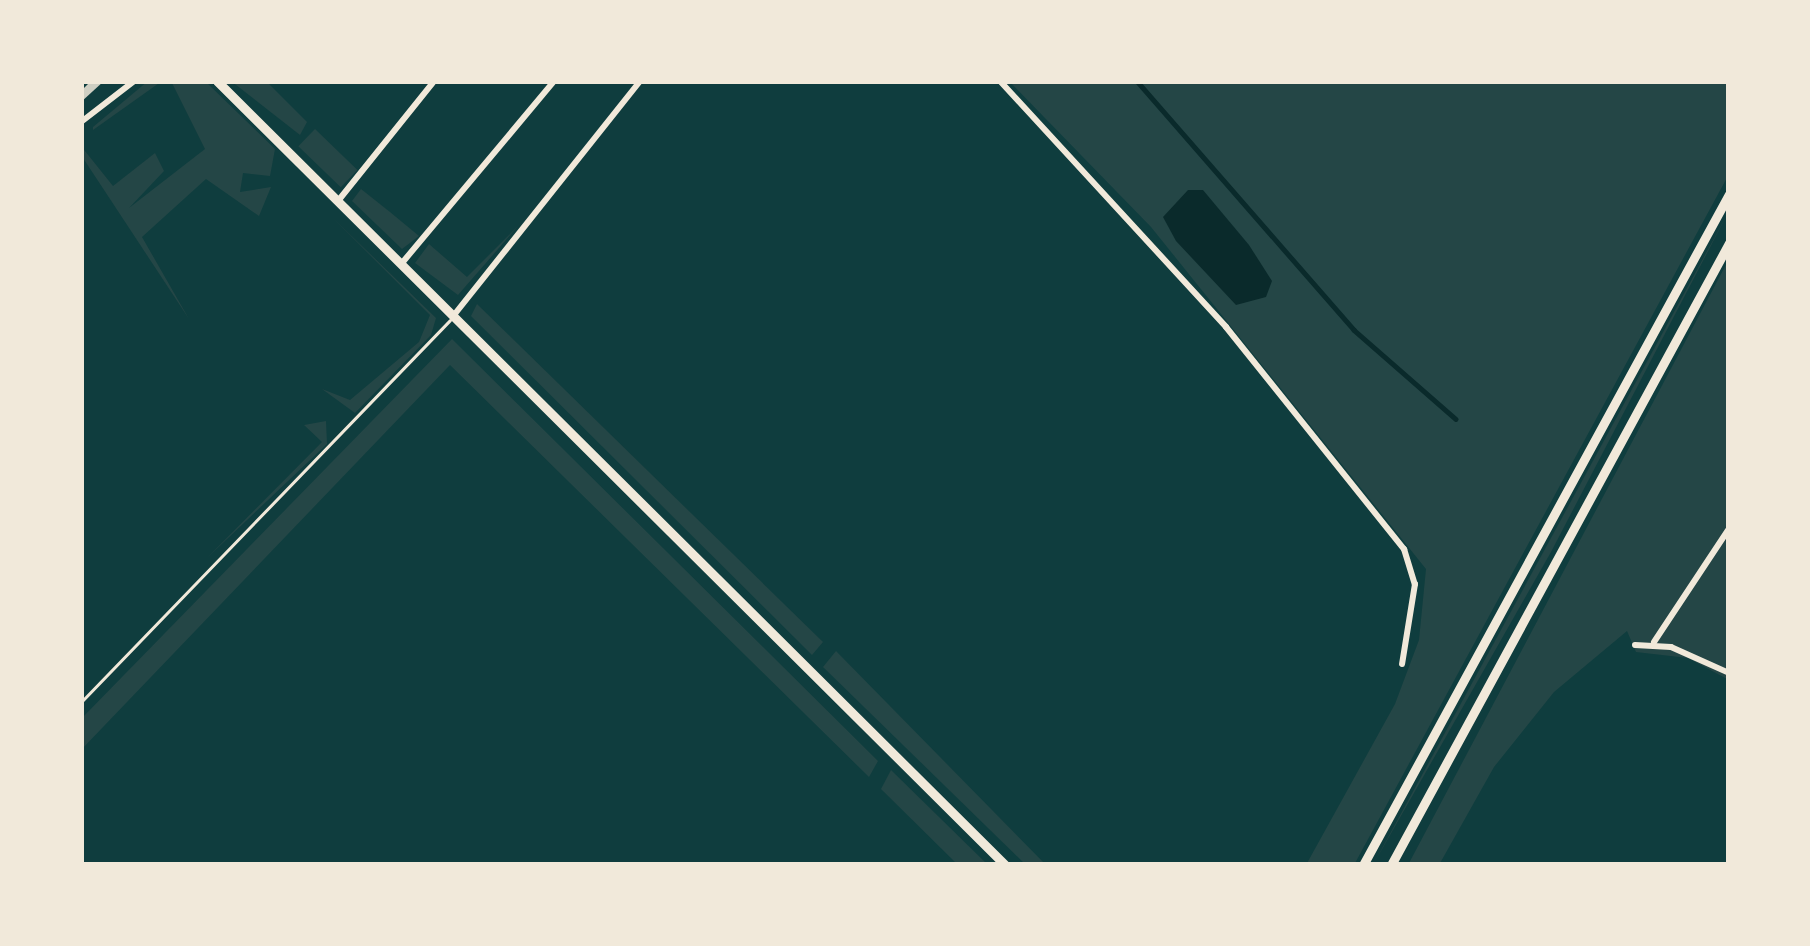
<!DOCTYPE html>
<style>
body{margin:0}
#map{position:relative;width:1810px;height:946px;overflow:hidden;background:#0f3d3e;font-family:"Titillium Web",sans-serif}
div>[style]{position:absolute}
.green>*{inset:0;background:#244646;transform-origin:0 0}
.water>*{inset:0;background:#0a2a2b}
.stream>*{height:4.5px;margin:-2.25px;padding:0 2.25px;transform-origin:2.25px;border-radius:2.25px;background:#0a2a2b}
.building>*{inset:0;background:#cfcfc3}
.service>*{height:3px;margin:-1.5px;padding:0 1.5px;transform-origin:1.5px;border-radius:1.5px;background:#f1e9da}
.minor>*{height:6px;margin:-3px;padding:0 3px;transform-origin:3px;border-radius:3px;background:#f1e9da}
.primary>*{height:9px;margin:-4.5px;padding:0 4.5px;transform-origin:4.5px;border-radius:4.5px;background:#f1e9da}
span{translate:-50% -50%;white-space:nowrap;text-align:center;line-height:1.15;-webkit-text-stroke:9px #f1e9da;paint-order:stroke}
.frame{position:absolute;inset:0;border:84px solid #f1e9da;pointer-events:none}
</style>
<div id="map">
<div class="green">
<div style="clip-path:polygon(148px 81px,162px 81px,93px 130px,93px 127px)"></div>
<div style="clip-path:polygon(171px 81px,205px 81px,275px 149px,270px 176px,243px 173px,240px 192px,271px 187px,259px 216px,206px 179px,142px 237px,189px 319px,81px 155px,81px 146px,113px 186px,155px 153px,164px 171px,129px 208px,205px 149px)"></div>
<div style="clip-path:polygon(231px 81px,266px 81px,307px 122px,300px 135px)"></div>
<div style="clip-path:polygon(1009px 81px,1729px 81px,1729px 174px,1354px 865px,1306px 865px,1395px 704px,1419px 640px,1426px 569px,1151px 227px)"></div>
<div style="left:315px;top:129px;width:59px;height:24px;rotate:44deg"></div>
<div style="clip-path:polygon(361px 189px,390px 212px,419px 236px,402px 249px,352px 201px)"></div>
<div style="clip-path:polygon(1729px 211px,1551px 552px,1373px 865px)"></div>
<div style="clip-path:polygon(331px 216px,436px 318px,431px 335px,355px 413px,322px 389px,350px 400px,419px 342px,430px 315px)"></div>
<div style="clip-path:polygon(519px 225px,458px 295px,415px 263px,429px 244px,467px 277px)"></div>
<div style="clip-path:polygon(1729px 259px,1729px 680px,1688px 658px,1636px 652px,1627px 631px,1554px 692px,1494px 767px,1439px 865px,1408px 865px)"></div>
<div style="clip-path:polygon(477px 304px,823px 642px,812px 655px,471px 316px)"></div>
<div style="clip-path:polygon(452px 339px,878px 761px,869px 777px,450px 365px,81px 750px,81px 719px)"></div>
<div style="clip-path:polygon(326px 421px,327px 444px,207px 558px,322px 442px,304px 425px)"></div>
<div style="clip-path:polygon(836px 651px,1046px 865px,1026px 865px,823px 667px)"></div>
<div style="clip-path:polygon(891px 770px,988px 865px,958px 865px,881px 789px)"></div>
</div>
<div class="water">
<div style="clip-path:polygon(1188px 190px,1203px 190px,1249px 245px,1272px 281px,1266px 297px,1236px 305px,1176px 241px,1163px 217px)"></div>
</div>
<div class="stream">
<div style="left:1137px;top:81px;width:330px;rotate:48.9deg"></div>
<div style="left:1354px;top:330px;width:135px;rotate:41.1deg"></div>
</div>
<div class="building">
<div style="clip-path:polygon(91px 81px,104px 81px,81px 102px,81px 91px)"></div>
</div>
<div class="service">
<div style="left:81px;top:702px;width:531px;rotate:-45.99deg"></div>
</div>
<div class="minor">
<div style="left:1000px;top:81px;width:334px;rotate:47.4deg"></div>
<div style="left:1226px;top:327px;width:285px;rotate:51.3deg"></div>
<div style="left:1404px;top:549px;width:37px;rotate:73deg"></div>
<div style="left:1415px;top:584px;width:81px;rotate:99.2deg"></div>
<div style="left:81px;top:122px;width:67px;rotate:-37.7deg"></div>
<div style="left:338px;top:201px;width:154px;rotate:-51.3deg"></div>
<div style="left:402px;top:263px;width:237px;rotate:-50.1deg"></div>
<div style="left:454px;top:315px;width:299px;rotate:-51.5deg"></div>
<div style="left:1654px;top:642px;width:134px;rotate:-56.5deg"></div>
<div style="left:1635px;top:645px;width:36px;rotate:3deg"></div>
<div style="left:1671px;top:647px;width:64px;rotate:24.1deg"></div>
</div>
<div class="primary">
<div style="left:217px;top:81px;width:1112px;rotate:44.85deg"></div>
<div style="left:1363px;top:865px;width:764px;rotate:-61.39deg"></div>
<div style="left:1391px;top:865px;width:708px;rotate:-61.48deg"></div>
</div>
<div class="frame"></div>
</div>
